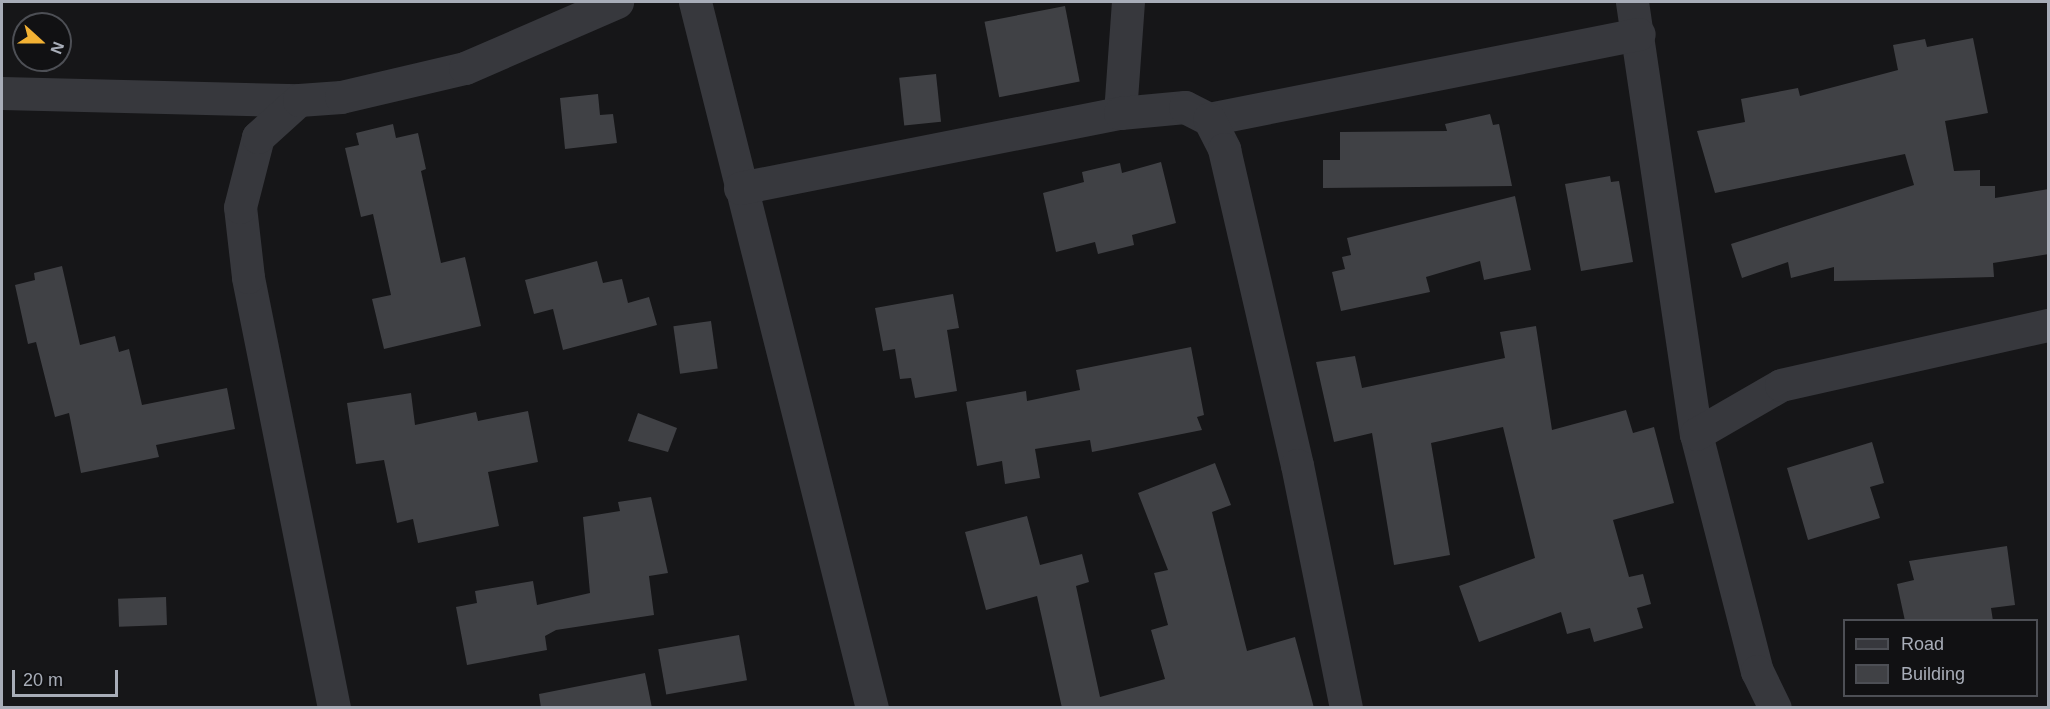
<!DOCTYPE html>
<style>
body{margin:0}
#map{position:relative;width:2050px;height:709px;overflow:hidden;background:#161618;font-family:Arial,sans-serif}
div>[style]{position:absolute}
.building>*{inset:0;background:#404145;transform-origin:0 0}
.minor>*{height:33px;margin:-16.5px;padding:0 16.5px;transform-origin:16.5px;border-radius:16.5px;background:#37383d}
span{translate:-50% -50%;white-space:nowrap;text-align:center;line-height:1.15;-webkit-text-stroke:6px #111113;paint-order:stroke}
.frame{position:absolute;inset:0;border:3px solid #a8adb8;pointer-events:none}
.legend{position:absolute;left:1843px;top:619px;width:195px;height:78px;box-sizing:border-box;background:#111113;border:2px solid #4d4f55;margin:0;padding:8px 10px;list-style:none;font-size:18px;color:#a8adb8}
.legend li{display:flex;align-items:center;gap:12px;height:30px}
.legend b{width:30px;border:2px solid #4d4f55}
.north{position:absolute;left:12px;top:12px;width:60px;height:60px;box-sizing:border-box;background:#111113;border:2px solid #4d4f55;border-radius:50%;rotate:111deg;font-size:16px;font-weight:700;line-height:24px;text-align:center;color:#a8adb8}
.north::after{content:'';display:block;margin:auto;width:21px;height:27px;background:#f2b134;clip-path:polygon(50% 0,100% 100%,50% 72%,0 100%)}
.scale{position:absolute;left:12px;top:670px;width:106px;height:27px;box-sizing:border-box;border:3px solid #a8adb8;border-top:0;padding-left:8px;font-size:18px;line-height:21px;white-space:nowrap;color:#a8adb8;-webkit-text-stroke:4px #111113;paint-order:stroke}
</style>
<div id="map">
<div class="building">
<div style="left:1065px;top:6px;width:77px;height:82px;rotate:79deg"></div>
<div style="clip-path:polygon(1973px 38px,1988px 113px,1945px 121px,1954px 171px,1980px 170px,1980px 186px,1995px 186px,1995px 198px,2049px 189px,2049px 254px,1993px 263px,1994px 277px,1834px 281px,1834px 267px,1791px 278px,1788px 262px,1742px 278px,1731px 244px,1914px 185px,1905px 154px,1715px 193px,1697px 131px,1745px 122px,1741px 99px,1798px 88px,1800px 96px,1898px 70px,1893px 45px,1925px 39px,1927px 47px)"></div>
<div style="left:936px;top:74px;width:48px;height:37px;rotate:84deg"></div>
<div style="clip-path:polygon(598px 94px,600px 115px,613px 114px,617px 143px,565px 149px,560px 98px)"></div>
<div style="clip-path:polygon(1490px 114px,1493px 125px,1499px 124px,1512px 186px,1323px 188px,1323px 160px,1340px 160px,1340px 132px,1447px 131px,1445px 124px)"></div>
<div style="clip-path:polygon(393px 124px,396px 138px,418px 133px,426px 169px,421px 171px,441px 263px,465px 257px,481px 326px,384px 349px,372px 299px,391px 295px,373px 214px,361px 217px,345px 148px,359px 145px,356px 133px)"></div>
<div style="clip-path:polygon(1161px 162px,1176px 223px,1132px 235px,1134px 245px,1098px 254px,1095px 242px,1056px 252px,1043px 193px,1084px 182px,1082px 172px,1120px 163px,1122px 173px)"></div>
<div style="clip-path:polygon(1610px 176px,1611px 182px,1619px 181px,1633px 262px,1581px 271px,1565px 184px)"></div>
<div style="clip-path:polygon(1515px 196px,1531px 270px,1484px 280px,1480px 261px,1426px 277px,1430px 292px,1341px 311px,1332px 272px,1345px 269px,1342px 257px,1351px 255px,1347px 238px)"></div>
<div style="clip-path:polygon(597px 261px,603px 283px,622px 279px,628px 303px,649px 297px,657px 325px,563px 350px,553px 309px,534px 314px,525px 280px)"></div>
<div style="clip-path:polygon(62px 266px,80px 345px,115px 336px,119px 352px,129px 349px,142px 405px,227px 388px,235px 429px,156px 445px,159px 457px,81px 473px,69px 413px,55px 417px,36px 342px,28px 344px,15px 285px,35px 280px,34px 273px)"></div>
<div style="clip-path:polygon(953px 294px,959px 328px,947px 330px,957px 391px,915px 398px,911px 378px,900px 379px,895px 349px,883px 351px,875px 308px)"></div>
<div style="left:711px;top:321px;width:48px;height:38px;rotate:82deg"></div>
<div style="clip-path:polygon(1536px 326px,1552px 430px,1626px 410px,1633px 433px,1654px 427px,1674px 503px,1613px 520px,1629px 577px,1643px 574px,1651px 604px,1637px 608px,1643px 628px,1594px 642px,1590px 628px,1567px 634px,1561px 612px,1479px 642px,1459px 586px,1535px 558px,1503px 427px,1431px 443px,1450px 555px,1394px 565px,1372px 433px,1334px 442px,1316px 362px,1355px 356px,1362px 388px,1505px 358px,1500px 332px)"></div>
<div style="clip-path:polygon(1191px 347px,1204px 415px,1197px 417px,1202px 430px,1092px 452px,1090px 440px,1035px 449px,1040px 478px,1005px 484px,1002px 461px,977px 466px,966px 402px,1026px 391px,1027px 401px,1080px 390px,1076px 370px)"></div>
<div style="clip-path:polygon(411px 393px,415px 425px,476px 412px,478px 421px,528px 411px,538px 462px,488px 472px,499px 526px,418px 543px,413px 519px,397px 523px,384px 460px,356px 464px,347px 403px)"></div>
<div style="clip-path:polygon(638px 413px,677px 428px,668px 452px,628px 441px)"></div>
<div style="clip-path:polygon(1872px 442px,1884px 483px,1870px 487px,1880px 518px,1808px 540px,1787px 468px)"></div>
<div style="clip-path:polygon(1215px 463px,1231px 505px,1212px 512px,1247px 651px,1295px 637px,1314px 708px,1062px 708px,1037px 596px,986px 610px,965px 532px,1027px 516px,1040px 565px,1082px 554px,1089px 582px,1076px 586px,1100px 697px,1165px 679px,1151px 630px,1168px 625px,1154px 573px,1168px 570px,1138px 493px)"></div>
<div style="clip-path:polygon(651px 497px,668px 573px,649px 576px,654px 615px,556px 630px,545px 636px,547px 650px,467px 665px,456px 607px,477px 603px,475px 591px,533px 581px,537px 605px,590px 593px,583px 517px,620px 511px,618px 502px)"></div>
<div style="clip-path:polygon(2007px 546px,2015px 605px,1991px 608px,1993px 621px,1905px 621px,1897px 584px,1914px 580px,1909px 561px)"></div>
<div style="left:166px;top:597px;width:28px;height:48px;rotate:88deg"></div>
<div style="left:739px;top:635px;width:46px;height:82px;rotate:80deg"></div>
<div style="clip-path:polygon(645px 673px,652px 708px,541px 708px,539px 694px)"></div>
</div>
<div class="minor">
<div style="left:695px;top:2px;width:728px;rotate:75.93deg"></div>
<div style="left:1632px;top:2px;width:437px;rotate:81.6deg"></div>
<div style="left:1696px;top:434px;width:245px;rotate:75.6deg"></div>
<div style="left:1757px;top:671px;width:41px;rotate:64.1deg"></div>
<div style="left:2px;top:93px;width:297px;rotate:1.4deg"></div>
<div style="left:1120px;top:113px;width:111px;rotate:-85.9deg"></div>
<div style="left:1209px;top:119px;width:438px;rotate:-11.2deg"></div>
<div style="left:740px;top:188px;width:387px;rotate:-11.2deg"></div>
<div style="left:1120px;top:113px;width:65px;rotate:-5.3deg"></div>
<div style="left:1185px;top:107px;width:27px;rotate:27deg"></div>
<div style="left:1209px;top:119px;width:34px;rotate:63deg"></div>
<div style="left:1224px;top:149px;width:324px;rotate:77deg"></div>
<div style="left:1297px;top:465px;width:248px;rotate:78.6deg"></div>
<div style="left:1696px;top:434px;width:98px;rotate:-30deg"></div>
<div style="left:1781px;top:385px;width:274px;rotate:-12.7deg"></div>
<div style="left:334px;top:708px;width:439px;rotate:-101.3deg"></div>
<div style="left:248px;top:277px;width:70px;rotate:-96.5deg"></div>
<div style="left:240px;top:207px;width:72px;rotate:-75.6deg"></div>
<div style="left:258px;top:137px;width:55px;rotate:-42.1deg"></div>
<div style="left:299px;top:100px;width:42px;rotate:-4.1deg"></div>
<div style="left:341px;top:97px;width:127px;rotate:-13.2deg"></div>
<div style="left:465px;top:68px;width:166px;rotate:-23.5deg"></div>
</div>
<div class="frame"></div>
<ul class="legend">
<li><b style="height:8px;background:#37383d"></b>Road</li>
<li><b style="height:16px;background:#404145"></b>Building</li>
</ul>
<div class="north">N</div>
<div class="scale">20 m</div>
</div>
